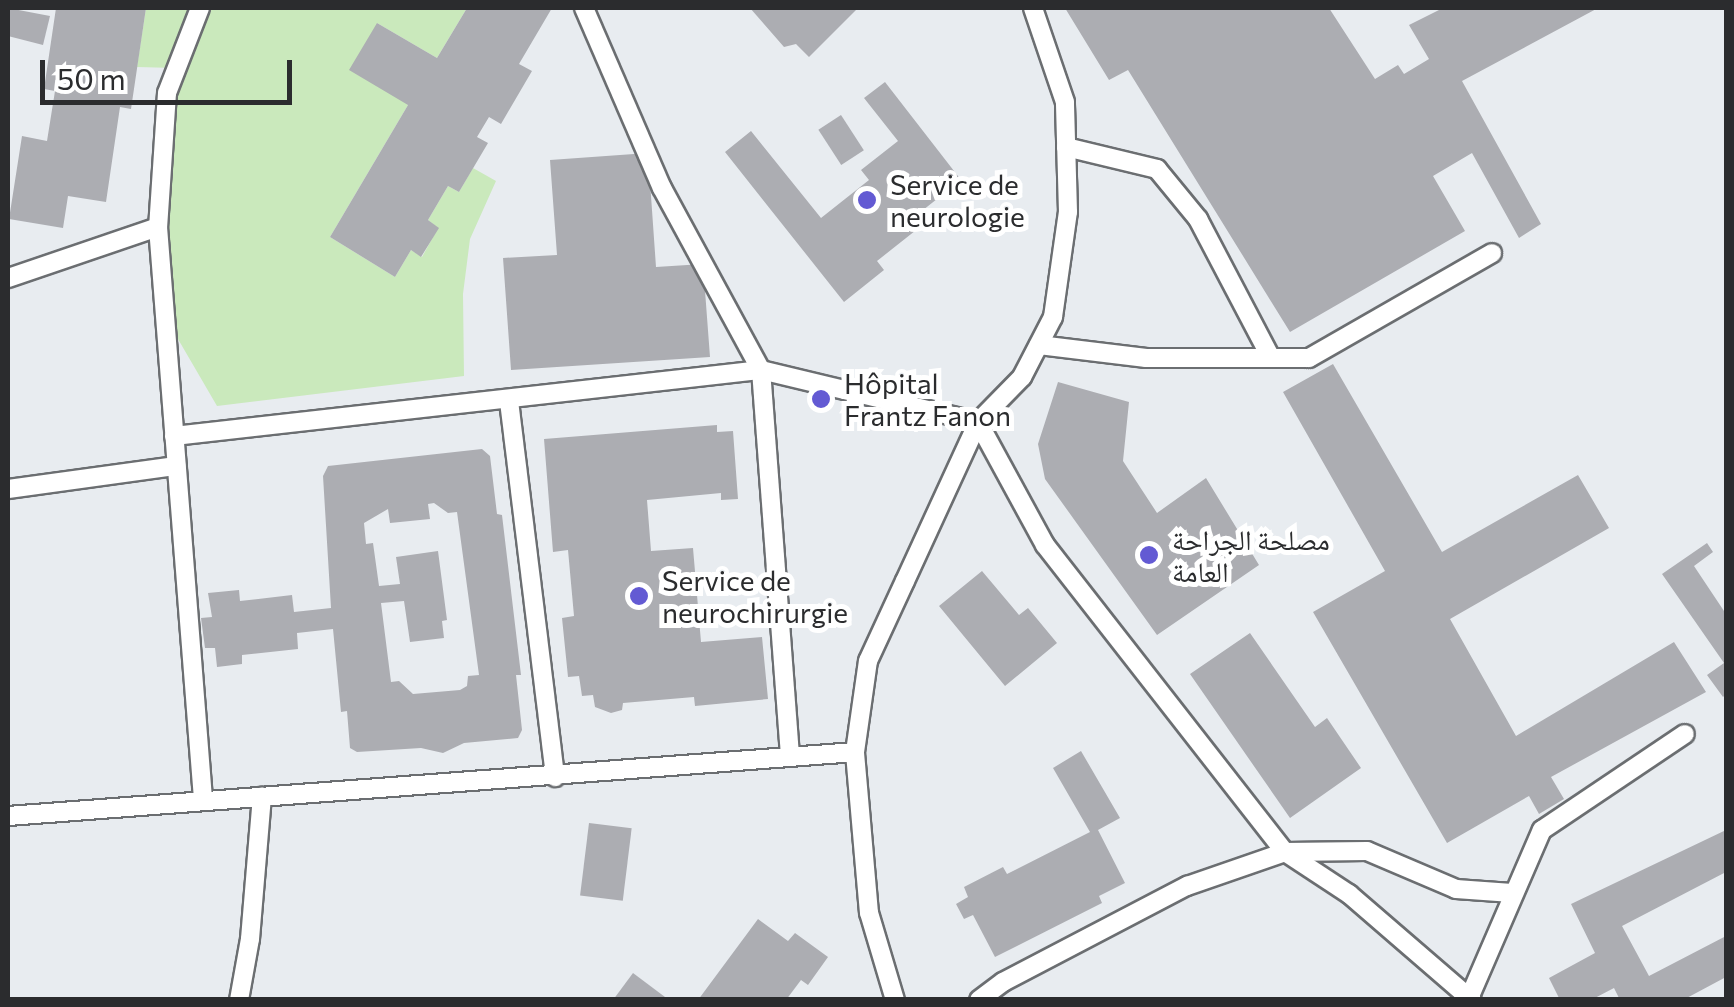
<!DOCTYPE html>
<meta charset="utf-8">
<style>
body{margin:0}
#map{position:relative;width:1734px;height:1007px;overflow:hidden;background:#e8ecf0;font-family:Commissioner,"Noto Naskh Arabic",sans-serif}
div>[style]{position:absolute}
.green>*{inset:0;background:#cae9bc}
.building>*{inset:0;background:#acadb2;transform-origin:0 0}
.roads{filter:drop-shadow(2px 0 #6b6e71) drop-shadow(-2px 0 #6b6e71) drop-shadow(0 2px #6b6e71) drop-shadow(0 -2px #6b6e71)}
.lane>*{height:18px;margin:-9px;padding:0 9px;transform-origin:9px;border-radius:9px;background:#fff}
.dots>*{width:28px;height:28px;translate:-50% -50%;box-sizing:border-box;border:5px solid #fff;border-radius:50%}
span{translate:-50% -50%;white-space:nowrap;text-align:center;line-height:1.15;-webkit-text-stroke:10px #fff;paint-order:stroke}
.poi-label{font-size:28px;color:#2b2c2e}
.left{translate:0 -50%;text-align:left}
.frame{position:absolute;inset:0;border:10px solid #2b2c2e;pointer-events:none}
.scale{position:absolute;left:40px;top:60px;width:252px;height:45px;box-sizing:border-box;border:5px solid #2b2c2e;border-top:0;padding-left:12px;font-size:30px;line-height:35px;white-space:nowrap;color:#2b2c2e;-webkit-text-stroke:8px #fff;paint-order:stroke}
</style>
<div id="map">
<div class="green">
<div style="clip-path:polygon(146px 8px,467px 8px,437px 58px,377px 23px,408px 105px,330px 237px,395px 277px,411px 250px,422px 257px,438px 228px,428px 220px,448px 186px,459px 192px,473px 168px,496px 181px,470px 239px,463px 294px,464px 376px,217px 406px,164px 315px,158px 227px,175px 68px,137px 67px)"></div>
</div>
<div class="building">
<div style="clip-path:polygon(8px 8px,50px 16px,43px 45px,8px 36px)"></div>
<div style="clip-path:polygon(56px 8px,146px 8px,131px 109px,120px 107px,106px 202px,68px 196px,63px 228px,9px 219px,22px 136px,47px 141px,55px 91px,44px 89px)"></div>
<div style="clip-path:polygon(467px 8px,552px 8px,519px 64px,532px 71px,501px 124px,489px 117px,477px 137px,488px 143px,459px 192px,448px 186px,428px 220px,439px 228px,421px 257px,411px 250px,395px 277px,330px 237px,408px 105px,349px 70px,377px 23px,437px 58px)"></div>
<div style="clip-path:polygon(750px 8px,858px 8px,809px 57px,796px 44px,784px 47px)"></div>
<div style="clip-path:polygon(1065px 8px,1329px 8px,1375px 79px,1398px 65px,1404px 74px,1429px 59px,1409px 25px,1443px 8px,1598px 8px,1462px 81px,1541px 224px,1519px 238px,1472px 153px,1433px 176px,1465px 231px,1290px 332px,1128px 70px,1109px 80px)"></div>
<div style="clip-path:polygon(885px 82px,961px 180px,918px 214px,925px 223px,877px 261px,884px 270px,844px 302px,725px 152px,751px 131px,821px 218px,869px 180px,861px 170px,898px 141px,864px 98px)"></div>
<div style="left:841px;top:115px;width:42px;height:27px;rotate:57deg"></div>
<div style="clip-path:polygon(648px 153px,656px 267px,703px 264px,710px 357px,511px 370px,503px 258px,557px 255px,550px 160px)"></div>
<div style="clip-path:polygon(1333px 364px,1442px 552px,1578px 475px,1609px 528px,1450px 619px,1516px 736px,1674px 642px,1706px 692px,1551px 777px,1564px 799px,1539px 814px,1529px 796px,1447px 843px,1313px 612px,1385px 571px,1283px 392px)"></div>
<div style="clip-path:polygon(1058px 382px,1129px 402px,1123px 461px,1157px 513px,1206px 478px,1259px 565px,1157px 635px,1045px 479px,1038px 444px)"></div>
<div style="clip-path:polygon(717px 425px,717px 432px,733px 431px,738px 499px,721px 500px,721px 493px,647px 500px,651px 551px,693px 548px,701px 642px,762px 637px,768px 699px,695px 706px,694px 697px,623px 703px,622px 710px,611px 713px,595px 707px,593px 695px,582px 696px,579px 676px,568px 677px,562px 618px,574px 616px,568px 550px,553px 552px,544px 439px)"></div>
<div style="clip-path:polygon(evenodd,482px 449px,490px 456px,497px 514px,502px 515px,521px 675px,516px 675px,522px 730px,518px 738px,464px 743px,443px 753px,421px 748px,357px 752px,350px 748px,347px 711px,341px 712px,333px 629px,297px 633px,298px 649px,242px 655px,242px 664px,217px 667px,215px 648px,205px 648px,201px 618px,212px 617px,208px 593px,239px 590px,240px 601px,292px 595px,294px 612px,331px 608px,323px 476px,328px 466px,482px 449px,434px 503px,448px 513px,457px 512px,479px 675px,468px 676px,467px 686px,460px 690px,413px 694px,399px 681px,391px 682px,381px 603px,404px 601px,410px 642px,444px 638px,442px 621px,447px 620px,438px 551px,396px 557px,400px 584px,379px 586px,373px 543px,366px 544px,364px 523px,388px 509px,390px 523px,430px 519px,428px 504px,434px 503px)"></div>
<div style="clip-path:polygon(1707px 543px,1713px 552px,1694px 566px,1726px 614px,1726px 694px,1723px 697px,1707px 675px,1724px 663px,1662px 574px)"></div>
<div style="clip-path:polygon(982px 571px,1019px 615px,1028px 608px,1057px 643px,1005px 686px,939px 606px)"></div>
<div style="clip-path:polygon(1250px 633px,1315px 727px,1327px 718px,1361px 768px,1290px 818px,1190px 674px)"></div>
<div style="clip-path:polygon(1081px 751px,1120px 818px,1098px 830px,1125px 883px,1099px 896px,1102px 903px,995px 957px,973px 915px,964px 919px,956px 904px,968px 897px,964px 887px,1003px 867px,1007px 874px,1090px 832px,1053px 768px)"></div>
<div style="left:589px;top:823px;width:43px;height:73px;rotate:7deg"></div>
<div style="clip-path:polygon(1726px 830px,1726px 872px,1622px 926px,1649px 976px,1726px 936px,1726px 977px,1683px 1000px,1620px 1000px,1614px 988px,1591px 1000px,1560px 1000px,1549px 978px,1595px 953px,1571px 904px)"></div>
<div style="clip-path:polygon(758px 919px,788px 941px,795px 933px,828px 957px,808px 985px,801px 980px,786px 1000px,698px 1000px)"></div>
<div style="clip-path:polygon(633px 973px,669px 1000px,613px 1000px)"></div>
</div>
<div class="roads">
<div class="lane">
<div style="left:200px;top:8px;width:91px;rotate:111.2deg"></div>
<div style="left:167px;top:93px;width:134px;rotate:93.8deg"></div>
<div style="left:158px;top:227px;width:574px;rotate:85.5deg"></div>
<div style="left:584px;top:8px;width:196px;rotate:66.6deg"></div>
<div style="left:662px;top:188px;width:207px;rotate:61.5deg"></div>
<div style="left:761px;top:370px;width:388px;rotate:85.7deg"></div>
<div style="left:1066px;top:147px;width:94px;rotate:13.6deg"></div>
<div style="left:1157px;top:169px;width:65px;rotate:50.6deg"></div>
<div style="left:1198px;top:219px;width:153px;rotate:62.3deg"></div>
<div style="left:8px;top:278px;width:158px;rotate:-18.8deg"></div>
<div style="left:1039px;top:345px;width:108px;rotate:6.9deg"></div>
<div style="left:1146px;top:358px;width:163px"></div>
<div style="left:1309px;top:358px;width:211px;rotate:-29.8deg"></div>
<div style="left:509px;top:401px;width:379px;rotate:83deg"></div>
<div style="left:174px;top:436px;width:591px;rotate:-6.42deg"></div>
<div style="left:761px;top:370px;width:223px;rotate:13.5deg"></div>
<div style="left:978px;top:422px;width:140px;rotate:61.4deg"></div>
<div style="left:1045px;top:545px;width:390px;rotate:52deg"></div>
<div style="left:1285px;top:852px;width:77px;rotate:33.3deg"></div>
<div style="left:1349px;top:894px;width:162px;rotate:40.8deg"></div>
<div style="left:8px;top:489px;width:170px;rotate:-7.8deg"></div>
<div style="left:8px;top:816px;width:849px;rotate:-4.32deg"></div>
<div style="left:1470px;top:996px;width:181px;rotate:-66.6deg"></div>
<div style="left:1542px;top:830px;width:172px;rotate:-33.9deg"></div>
<div style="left:239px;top:1000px;width:62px;rotate:-79.8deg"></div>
<div style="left:250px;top:939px;width:143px;rotate:-85.2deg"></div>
<div style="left:895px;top:1000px;width:91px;rotate:-106.6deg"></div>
<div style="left:869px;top:913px;width:162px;rotate:-95deg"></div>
<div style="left:855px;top:752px;width:92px;rotate:-81.9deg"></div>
<div style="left:868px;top:661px;width:88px;rotate:-65.2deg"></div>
<div style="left:905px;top:581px;width:175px;rotate:-65.3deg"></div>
<div style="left:978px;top:422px;width:63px;rotate:-45.6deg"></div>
<div style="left:1022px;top:377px;width:68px;rotate:-62.7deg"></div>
<div style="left:1053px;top:317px;width:106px;rotate:-81.9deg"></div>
<div style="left:1068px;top:212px;width:110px;rotate:-91.6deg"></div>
<div style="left:1065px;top:102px;width:99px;rotate:-108.8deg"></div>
<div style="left:979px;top:1000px;width:30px;rotate:-37deg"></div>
<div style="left:1003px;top:982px;width:208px;rotate:-27.6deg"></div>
<div style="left:1187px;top:886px;width:104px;rotate:-19.1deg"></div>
<div style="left:1285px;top:852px;width:82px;rotate:-0.7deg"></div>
<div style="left:1367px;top:851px;width:97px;rotate:23.1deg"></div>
<div style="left:1456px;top:889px;width:56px;rotate:4.1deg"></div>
</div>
</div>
<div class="dots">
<div style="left:867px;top:200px;background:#635ad3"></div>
<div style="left:821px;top:399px;background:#635ad3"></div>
<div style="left:1149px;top:555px;background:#635ad3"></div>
<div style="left:639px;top:596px;background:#635ad3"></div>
</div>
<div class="poi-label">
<span class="left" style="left:890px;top:200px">Service de<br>neurologie</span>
<span class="left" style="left:844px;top:399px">Hôpital<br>Frantz Fanon</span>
<span class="left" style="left:1172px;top:555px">مصلحة الجراحة<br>العامة</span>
<span class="left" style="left:662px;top:596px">Service de<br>neurochirurgie</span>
</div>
<div class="frame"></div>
<div class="scale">50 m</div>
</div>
